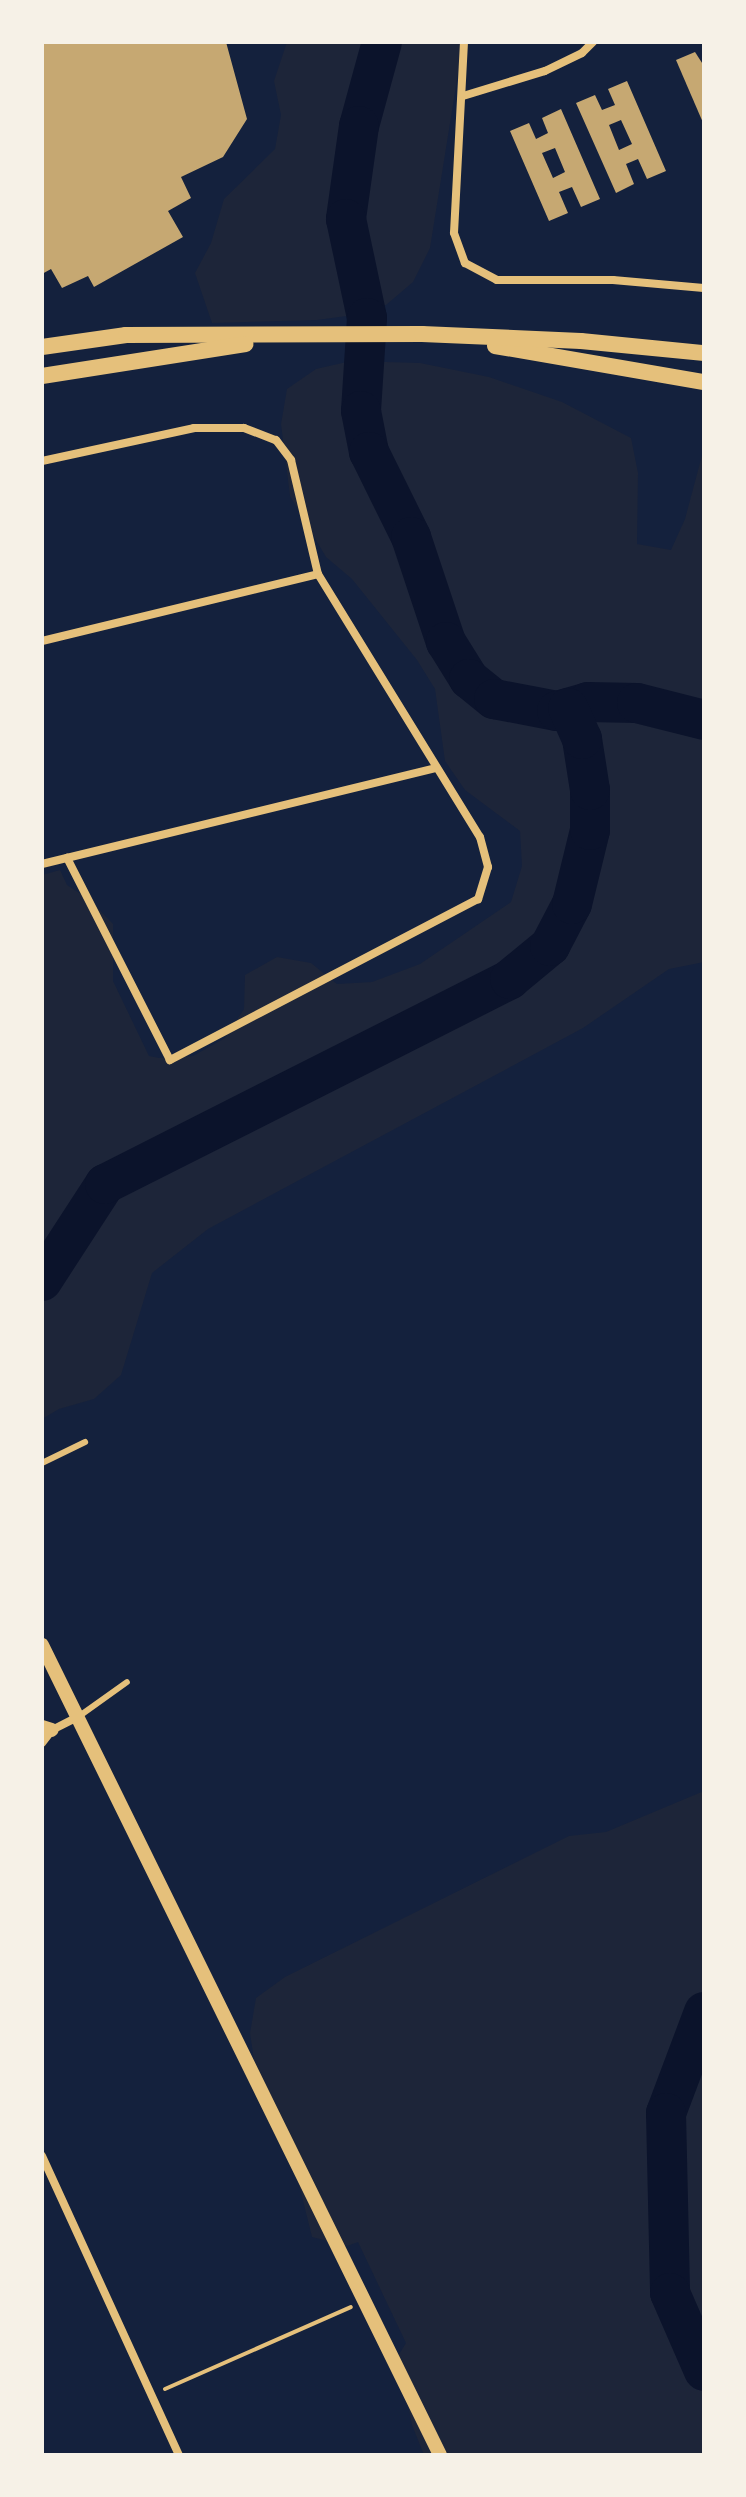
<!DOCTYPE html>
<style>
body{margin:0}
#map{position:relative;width:746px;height:2497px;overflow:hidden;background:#14213d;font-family:Raleway,sans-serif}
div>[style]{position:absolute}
.green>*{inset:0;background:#1d2539}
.river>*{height:40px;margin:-20px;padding:0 20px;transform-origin:20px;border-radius:20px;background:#0b132b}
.building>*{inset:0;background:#c6a872}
.path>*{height:4px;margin:-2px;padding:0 2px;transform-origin:2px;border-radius:2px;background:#e5c07b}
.service>*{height:6px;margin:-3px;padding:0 3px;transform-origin:3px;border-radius:3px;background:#e5c07b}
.minor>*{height:8px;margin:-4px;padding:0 4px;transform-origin:4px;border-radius:4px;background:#e5c07b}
.tertiary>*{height:14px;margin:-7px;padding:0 7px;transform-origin:7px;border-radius:7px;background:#e5c07b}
.secondary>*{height:16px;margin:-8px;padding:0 8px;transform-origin:8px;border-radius:8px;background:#e5c07b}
span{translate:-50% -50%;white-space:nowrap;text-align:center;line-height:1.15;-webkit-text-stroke:7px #f6f1e7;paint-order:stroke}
.frame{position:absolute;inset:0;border:44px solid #f6f1e7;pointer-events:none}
</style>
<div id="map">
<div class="green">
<div style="clip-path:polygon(287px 42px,463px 42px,430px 248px,413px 282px,386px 305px,354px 315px,317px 320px,212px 323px,195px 273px,211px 243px,224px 199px,275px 149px,281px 115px,274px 81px)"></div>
<div style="clip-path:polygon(351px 361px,420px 363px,489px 377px,562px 402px,631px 438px,638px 473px,637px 544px,671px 550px,685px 519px,704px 448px,704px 962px,669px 969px,583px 1028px,208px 1229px,152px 1273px,121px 1375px,94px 1399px,59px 1409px,42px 1419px,42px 875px,60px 870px,67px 885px,90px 900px,113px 924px,113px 981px,149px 1056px,159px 1058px,193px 1056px,225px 1038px,244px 1009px,245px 975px,277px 957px,311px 963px,337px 984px,372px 982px,420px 964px,511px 902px,522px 866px,520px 831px,465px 790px,445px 761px,435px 689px,417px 660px,352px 579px,326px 557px,290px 496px,281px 424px,287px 389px,316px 369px)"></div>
<div style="clip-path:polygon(704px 1791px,704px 2455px,424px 2455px,412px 2425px,398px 2356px,406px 2343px,358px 2242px,347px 2246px,312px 2237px,295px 2168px,255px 2067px,250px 2033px,256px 1998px,285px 1977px,569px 1836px,606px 1832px)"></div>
</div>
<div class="river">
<div style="left:382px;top:42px;width:87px;rotate:105.3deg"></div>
<div style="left:359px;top:126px;width:94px;rotate:98deg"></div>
<div style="left:346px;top:219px;width:101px;rotate:78deg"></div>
<div style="left:367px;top:318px;width:93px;rotate:93.7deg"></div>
<div style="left:361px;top:411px;width:42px;rotate:79deg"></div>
<div style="left:369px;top:452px;width:95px;rotate:63.7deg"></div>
<div style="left:411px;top:537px;width:111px;rotate:71.6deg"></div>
<div style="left:446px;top:642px;width:44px;rotate:58.1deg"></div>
<div style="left:469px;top:679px;width:32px;rotate:39deg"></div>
<div style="left:494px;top:699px;width:64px;rotate:10.8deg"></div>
<div style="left:557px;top:711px;width:32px;rotate:-16deg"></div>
<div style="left:588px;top:702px;width:49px;rotate:1.2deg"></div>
<div style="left:637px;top:703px;width:69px;rotate:14.2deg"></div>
<div style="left:42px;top:1281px;width:116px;rotate:-57deg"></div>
<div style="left:105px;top:1184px;width:454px;rotate:-26.8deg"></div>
<div style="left:510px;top:979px;width:52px;rotate:-39.5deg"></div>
<div style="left:550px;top:946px;width:47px;rotate:-62.4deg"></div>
<div style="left:572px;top:904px;width:76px;rotate:-76.3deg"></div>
<div style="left:590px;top:830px;width:40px;rotate:-90deg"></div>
<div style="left:590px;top:790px;width:52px;rotate:-98.9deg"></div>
<div style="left:582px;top:739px;width:34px;rotate:-114deg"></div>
<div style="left:704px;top:2012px;width:108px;rotate:110.6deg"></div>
<div style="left:666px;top:2113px;width:180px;rotate:88.7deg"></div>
<div style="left:670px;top:2293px;width:85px;rotate:66.4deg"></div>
</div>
<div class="building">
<div style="clip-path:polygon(42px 42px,226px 42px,247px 119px,223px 157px,181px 177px,191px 198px,168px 211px,183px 237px,94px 287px,88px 276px,62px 288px,51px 269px,42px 274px)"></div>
<div style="clip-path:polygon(695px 52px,704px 66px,704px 125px,676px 60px)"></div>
<div style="clip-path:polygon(evenodd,627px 81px,666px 171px,647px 179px,638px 159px,626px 164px,634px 184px,616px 193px,576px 103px,595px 95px,602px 110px,615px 105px,608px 89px,627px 81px,621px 120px,632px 144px,619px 150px,609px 125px,621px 120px)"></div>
<div style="clip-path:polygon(evenodd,561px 109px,600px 199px,581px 207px,572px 187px,559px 192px,568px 213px,549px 221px,510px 131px,529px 123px,536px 139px,548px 133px,542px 118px,561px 109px,555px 148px,565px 172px,553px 178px,542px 153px,555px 148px)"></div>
</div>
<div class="path">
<div style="left:165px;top:2389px;width:203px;rotate:-23.8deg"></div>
</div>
<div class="service">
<div style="left:42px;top:1463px;width:48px;rotate:-26deg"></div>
<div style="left:78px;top:1717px;width:60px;rotate:-35.5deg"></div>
</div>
<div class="minor">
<div style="left:464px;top:42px;width:191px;rotate:93deg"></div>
<div style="left:454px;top:233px;width:32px;rotate:70deg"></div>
<div style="left:465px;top:263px;width:36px;rotate:28deg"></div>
<div style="left:497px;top:280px;width:116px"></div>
<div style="left:613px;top:280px;width:91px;rotate:5deg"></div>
<div style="left:463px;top:96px;width:86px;rotate:-17deg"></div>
<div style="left:545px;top:71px;width:41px;rotate:-25.9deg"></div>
<div style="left:582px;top:53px;width:16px;rotate:-45deg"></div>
<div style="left:42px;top:461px;width:156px;rotate:-12.2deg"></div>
<div style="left:194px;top:428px;width:50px"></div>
<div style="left:244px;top:428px;width:34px;rotate:21deg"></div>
<div style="left:276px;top:440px;width:25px;rotate:53deg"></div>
<div style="left:291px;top:460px;width:117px;rotate:76.7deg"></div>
<div style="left:318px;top:574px;width:309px;rotate:58.4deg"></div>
<div style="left:480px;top:837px;width:31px;rotate:75deg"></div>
<div style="left:488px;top:867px;width:34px;rotate:107deg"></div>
<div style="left:478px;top:899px;width:348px;rotate:152.4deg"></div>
<div style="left:170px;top:1060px;width:227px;rotate:-117deg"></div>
<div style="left:42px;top:641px;width:284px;rotate:-13.6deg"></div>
<div style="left:42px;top:864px;width:405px;rotate:-13.7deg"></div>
<div style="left:42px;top:1743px;width:16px;rotate:-52deg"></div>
<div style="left:52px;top:1730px;width:29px;rotate:-27deg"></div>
<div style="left:42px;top:2156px;width:329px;rotate:65.4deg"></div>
</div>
<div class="tertiary">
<div style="left:42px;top:1645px;width:902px;rotate:63.83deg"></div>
<div style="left:42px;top:1727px;width:10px;rotate:17deg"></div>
</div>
<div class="secondary">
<div style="left:495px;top:346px;width:212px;rotate:9.8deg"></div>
<div style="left:42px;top:347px;width:85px;rotate:-8.1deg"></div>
<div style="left:126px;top:335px;width:296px;rotate:-0.2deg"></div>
<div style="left:422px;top:334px;width:159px;rotate:2.5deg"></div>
<div style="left:581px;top:341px;width:124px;rotate:5.6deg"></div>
<div style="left:42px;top:376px;width:206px;rotate:-8.9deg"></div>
</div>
<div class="frame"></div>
</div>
